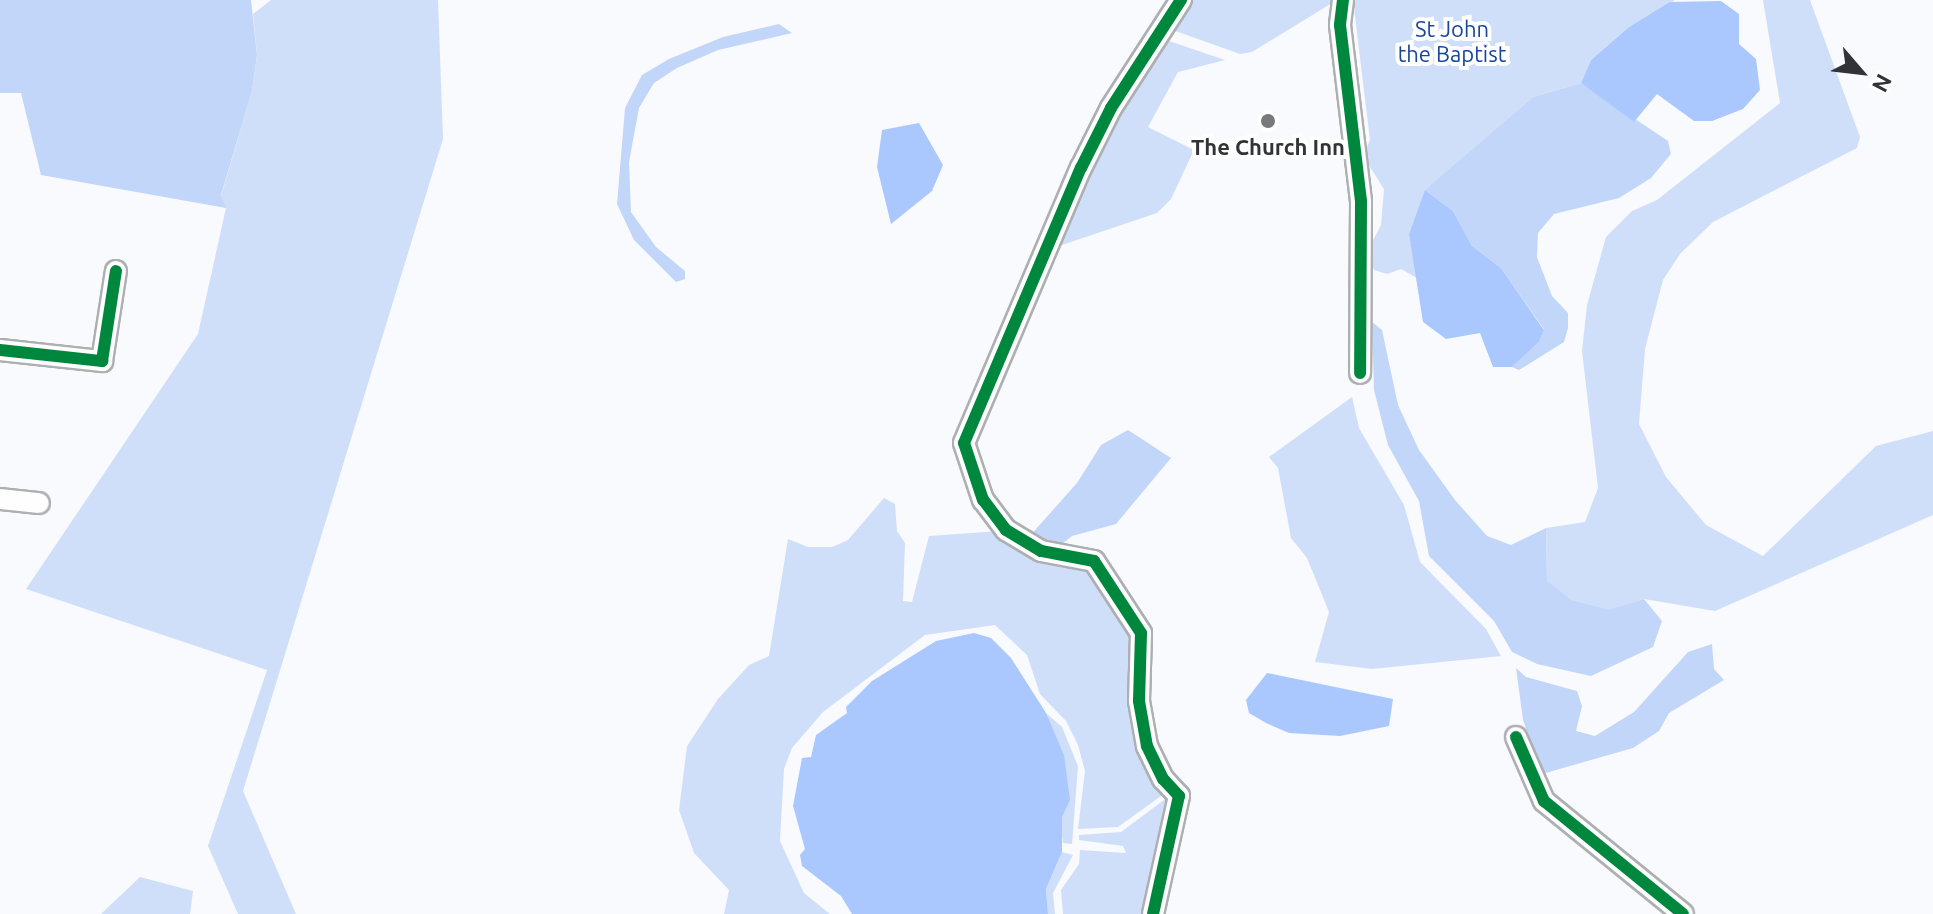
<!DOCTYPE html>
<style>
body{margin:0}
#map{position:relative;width:1933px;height:914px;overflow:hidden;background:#f8fafd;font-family:Ubuntu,sans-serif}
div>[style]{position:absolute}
.green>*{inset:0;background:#d0dff9}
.forest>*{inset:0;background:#c2d6f9}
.water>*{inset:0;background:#aac8fe}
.roads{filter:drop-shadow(2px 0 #adafb1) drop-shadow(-2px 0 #adafb1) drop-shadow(0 2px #adafb1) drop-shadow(0 -2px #adafb1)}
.minor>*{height:20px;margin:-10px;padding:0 10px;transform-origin:10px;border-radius:10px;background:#fefeff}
.cycleway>*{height:12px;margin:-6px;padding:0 6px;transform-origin:6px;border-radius:6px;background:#00873e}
.dots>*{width:22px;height:22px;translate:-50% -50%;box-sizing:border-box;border:4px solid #fff;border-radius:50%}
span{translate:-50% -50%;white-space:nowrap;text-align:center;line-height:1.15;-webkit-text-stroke:8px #fff;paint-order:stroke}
.park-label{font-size:22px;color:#17469b}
.poi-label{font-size:22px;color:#323336;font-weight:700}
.north{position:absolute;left:1821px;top:32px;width:80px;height:80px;-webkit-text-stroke:6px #fff;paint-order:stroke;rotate:118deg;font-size:22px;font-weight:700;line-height:32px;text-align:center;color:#323336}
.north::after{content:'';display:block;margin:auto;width:28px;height:36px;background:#323336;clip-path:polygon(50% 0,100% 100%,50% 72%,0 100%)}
</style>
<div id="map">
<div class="green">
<div style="clip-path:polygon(271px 0,438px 0,443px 139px,243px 791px,296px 914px,238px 914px,208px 846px,267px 670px,26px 589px,198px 334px,226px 208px,221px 196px,252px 91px,257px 55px,253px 14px)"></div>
<div style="clip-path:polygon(1188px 0,1337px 0,1252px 52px,1240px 54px,1167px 28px)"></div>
<div style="clip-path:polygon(1353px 0,1675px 0,1629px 27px,1591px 60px,1581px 83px,1533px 97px,1426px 190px,1409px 234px,1417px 278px,1401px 269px,1387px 274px,1374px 270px,1368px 250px,1381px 225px,1384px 189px,1363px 156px,1370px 140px)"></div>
<div style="clip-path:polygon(1763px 0,1810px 0,1860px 137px,1857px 148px,1713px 222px,1680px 254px,1663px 280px,1645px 349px,1639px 424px,1666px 477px,1706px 525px,1763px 556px,1876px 446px,1933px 431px,1933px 515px,1715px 611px,1644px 599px,1609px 611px,1572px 600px,1547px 582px,1546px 528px,1585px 522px,1598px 488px,1582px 351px,1587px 305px,1606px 237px,1632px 211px,1657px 200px,1780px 103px)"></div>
<div style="clip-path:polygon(1163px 39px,1225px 60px,1178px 72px,1148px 127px,1194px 150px,1171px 199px,1157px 213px,1056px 247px,1109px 123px)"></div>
<div style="clip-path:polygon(1352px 397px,1359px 428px,1404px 505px,1420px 562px,1486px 629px,1501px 656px,1372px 669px,1315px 662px,1329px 612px,1307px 558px,1291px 538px,1278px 468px,1269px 457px)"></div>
<div style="clip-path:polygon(884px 498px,895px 504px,897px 531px,905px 543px,903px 601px,912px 602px,929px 536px,1000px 531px,1095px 573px,1132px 624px,1134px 666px,1168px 791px,1118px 827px,1078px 829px,1085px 771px,1078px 745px,1066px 721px,1040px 694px,1027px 655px,995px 625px,925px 635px,823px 712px,792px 748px,784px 769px,780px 841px,804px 893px,830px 914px,724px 914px,729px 890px,694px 853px,679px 810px,687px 746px,718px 699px,749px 665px,769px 656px,788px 539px,808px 547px,832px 547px,848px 540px)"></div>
<div style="clip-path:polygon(1046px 713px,1062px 727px,1078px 766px,1072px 844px,1063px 843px)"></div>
<div style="clip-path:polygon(1168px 797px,1148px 914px,1063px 914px,1061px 890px,1079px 864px,1080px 850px,1126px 853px,1123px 846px,1079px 840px,1079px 835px,1121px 832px)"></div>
<div style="clip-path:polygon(1062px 852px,1073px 855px,1053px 893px,1055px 914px,1048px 914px,1046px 889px)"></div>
<div style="clip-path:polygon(140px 877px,193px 891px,190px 914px,101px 914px)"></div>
</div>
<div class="forest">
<div style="clip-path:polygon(0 0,251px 0,257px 55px,252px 91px,221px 195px,226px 208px,41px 175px,21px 93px,0 93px)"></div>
<div style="clip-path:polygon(779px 24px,792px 33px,718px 50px,677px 68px,654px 83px,639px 108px,629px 162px,631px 212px,656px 247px,685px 271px,685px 279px,676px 282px,634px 240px,617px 204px,625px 108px,642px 75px,669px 59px,723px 37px)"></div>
<div style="clip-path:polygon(1581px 83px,1668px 141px,1671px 154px,1651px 178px,1619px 198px,1554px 214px,1538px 233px,1537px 257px,1552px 296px,1568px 313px,1568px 328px,1564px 342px,1519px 370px,1512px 367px,1539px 342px,1544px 329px,1501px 268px,1472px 246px,1453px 211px,1425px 190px,1533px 97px)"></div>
<div style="clip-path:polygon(1372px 322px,1382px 330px,1398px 405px,1419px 450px,1455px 500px,1487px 536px,1511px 545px,1546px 528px,1547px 581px,1572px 600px,1609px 610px,1644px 599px,1662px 621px,1653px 647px,1591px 676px,1537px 664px,1512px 652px,1494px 621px,1429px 556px,1419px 501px,1388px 445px,1374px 390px)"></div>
<div style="clip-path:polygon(1128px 430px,1171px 458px,1116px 524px,1072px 536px,1057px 548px,1028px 538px,1077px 483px,1101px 445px)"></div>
<div style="clip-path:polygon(1712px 644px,1714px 669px,1724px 680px,1669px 713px,1659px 731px,1633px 748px,1542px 774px,1523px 720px,1516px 668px,1526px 677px,1577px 691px,1582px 706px,1576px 731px,1595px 736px,1634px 712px,1688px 652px)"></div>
</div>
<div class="water">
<div style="clip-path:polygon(1721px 1px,1739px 14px,1739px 44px,1756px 59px,1760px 90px,1743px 109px,1712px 121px,1694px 121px,1657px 94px,1634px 122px,1581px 83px,1591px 60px,1629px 27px,1670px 2px)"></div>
<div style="clip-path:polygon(919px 123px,943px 165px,932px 191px,891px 224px,877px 167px,882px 130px)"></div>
<div style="clip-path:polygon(1425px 190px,1453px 211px,1472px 246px,1501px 268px,1544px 330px,1539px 342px,1512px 367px,1493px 367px,1480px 333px,1446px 339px,1423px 322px,1409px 234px)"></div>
<div style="clip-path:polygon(974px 633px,991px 638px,1011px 658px,1046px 713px,1064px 755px,1070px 800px,1062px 817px,1062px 852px,1046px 889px,1048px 914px,852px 914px,841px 896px,802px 866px,800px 855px,805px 849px,793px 806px,802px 758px,811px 757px,816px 735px,847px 713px,846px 707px,872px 681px,936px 641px)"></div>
<div style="clip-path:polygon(1267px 673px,1393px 699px,1389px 726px,1340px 736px,1289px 733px,1266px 723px,1249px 713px,1246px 700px)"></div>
</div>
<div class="roads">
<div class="minor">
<div style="left:1343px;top:0;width:25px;rotate:97deg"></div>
<div style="left:1340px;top:25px;width:177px;rotate:83.2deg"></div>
<div style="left:1361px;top:201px;width:172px;rotate:90.3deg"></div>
<div style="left:0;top:350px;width:103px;rotate:6.2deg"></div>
<div style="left:102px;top:361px;width:91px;rotate:-81.2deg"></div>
<div style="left:0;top:499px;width:39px;rotate:6deg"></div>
<div style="left:1516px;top:737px;width:70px;rotate:66.4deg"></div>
<div style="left:1544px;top:801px;width:179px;rotate:39.1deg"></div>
<div style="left:1153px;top:914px;width:121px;rotate:-77.6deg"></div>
<div style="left:1179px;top:796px;width:23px;rotate:-133deg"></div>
<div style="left:1163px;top:779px;width:37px;rotate:-116deg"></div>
<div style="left:1147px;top:746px;width:46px;rotate:-100.1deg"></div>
<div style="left:1139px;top:701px;width:68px;rotate:-88.3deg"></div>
<div style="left:1141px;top:633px;width:86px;rotate:-123.1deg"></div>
<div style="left:1094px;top:561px;width:54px;rotate:-169.3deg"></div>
<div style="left:1041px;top:551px;width:41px;rotate:-149deg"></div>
<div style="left:1006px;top:530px;width:38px;rotate:-127deg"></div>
<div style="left:983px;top:500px;width:60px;rotate:-108.4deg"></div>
<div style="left:964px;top:443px;width:299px;rotate:-67deg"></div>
<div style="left:1081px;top:168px;width:67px;rotate:-63.4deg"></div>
<div style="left:1111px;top:108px;width:129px;rotate:-57.1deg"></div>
</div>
</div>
<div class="cycleway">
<div style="left:1343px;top:0;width:25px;rotate:97deg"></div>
<div style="left:1340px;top:25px;width:177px;rotate:83.2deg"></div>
<div style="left:1361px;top:201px;width:172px;rotate:90.3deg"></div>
<div style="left:0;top:350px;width:103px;rotate:6.2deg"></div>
<div style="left:102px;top:361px;width:91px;rotate:-81.2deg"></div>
<div style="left:1516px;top:737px;width:70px;rotate:66.4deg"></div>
<div style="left:1544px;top:801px;width:179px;rotate:39.1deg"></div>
<div style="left:1153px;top:914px;width:121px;rotate:-77.6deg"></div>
<div style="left:1179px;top:796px;width:23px;rotate:-133deg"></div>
<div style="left:1163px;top:779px;width:37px;rotate:-116deg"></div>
<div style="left:1147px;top:746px;width:46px;rotate:-100.1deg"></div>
<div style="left:1139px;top:701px;width:68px;rotate:-88.3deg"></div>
<div style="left:1141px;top:633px;width:86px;rotate:-123.1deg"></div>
<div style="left:1094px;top:561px;width:54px;rotate:-169.3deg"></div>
<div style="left:1041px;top:551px;width:41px;rotate:-149deg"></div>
<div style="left:1006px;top:530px;width:38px;rotate:-127deg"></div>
<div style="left:983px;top:500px;width:60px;rotate:-108.4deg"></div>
<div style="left:964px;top:443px;width:299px;rotate:-67deg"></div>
<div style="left:1081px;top:168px;width:67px;rotate:-63.4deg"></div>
<div style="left:1111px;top:108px;width:129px;rotate:-57.1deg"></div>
</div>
<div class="dots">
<div style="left:1268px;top:121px;background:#77797c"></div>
</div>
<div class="park-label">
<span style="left:1452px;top:41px">St John<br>the Baptist</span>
</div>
<div class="poi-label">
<span style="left:1268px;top:147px">The Church Inn</span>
</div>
<div class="north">N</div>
</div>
